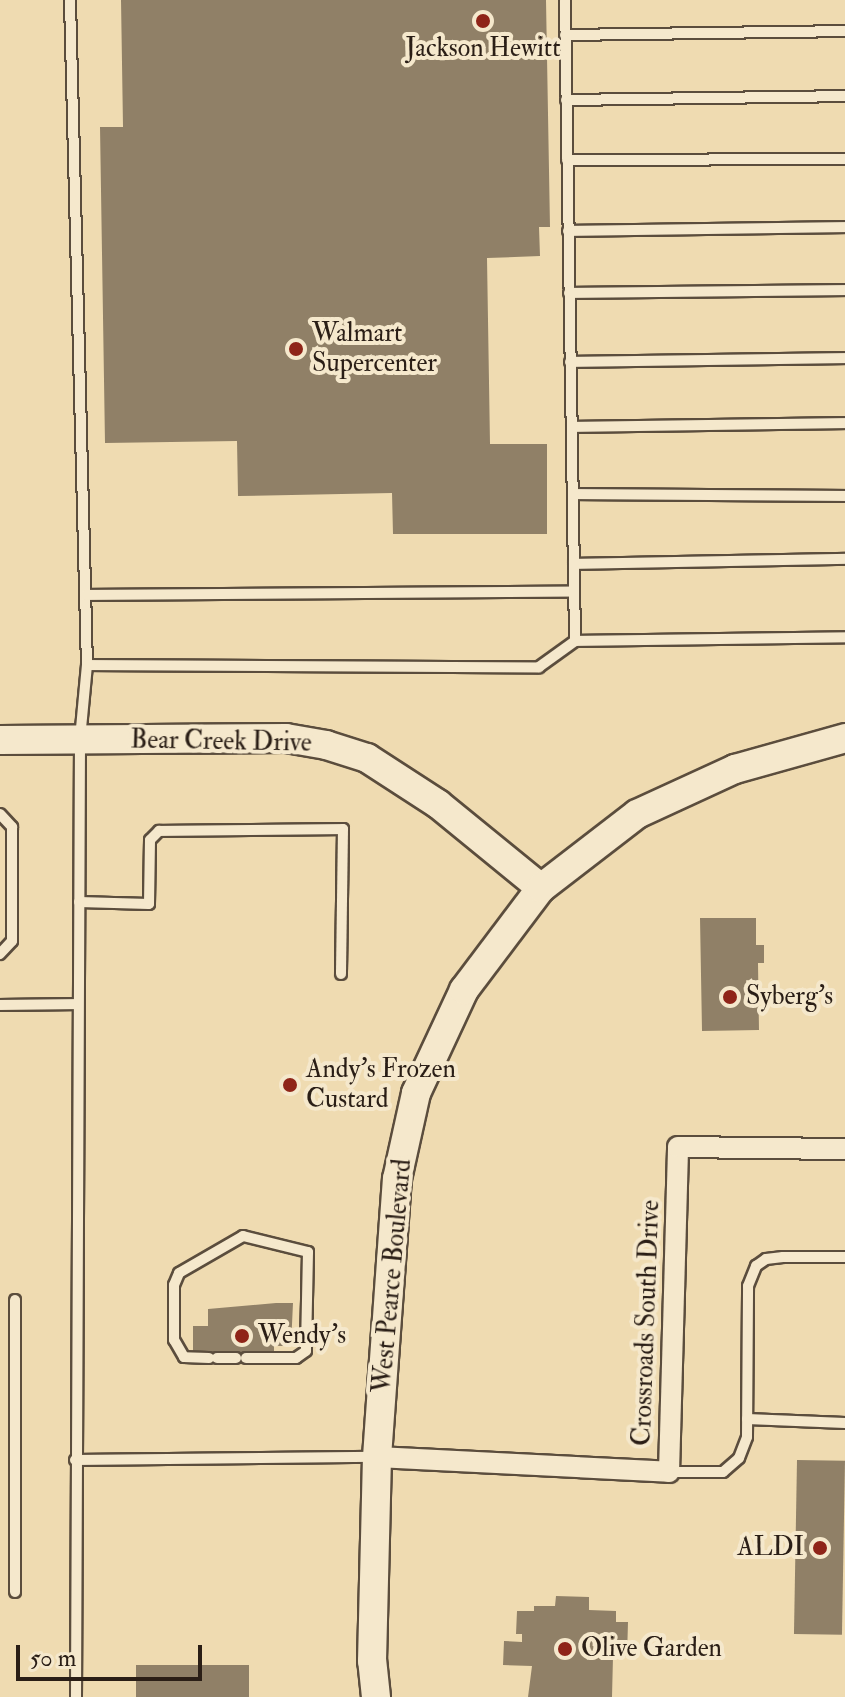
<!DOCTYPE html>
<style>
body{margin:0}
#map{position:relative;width:845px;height:1697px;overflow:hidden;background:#efdbb1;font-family:"IM FELL Double Pica",serif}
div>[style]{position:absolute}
.building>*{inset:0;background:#908067;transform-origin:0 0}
.roads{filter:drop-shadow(2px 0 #5b4d3d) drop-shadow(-2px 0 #5b4d3d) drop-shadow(0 2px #5b4d3d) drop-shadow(0 -2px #5b4d3d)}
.lane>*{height:10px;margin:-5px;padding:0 5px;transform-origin:5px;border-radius:5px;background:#f5e8cc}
.street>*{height:20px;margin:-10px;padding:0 10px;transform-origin:10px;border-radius:10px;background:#f5e8cc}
.secondary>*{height:28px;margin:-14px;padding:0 14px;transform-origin:14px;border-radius:14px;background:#f5e8cc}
.dots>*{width:22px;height:22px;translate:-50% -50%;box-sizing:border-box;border:4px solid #f5e8cc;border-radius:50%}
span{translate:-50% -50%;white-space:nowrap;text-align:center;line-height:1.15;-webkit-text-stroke:8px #f5e8cc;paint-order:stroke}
.poi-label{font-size:26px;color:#2a1e16}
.left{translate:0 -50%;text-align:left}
.right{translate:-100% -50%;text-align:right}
.street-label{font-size:26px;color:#2a1e16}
.scale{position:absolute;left:16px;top:1645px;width:186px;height:36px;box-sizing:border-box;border:4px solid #2a1e16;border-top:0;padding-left:10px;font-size:24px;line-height:28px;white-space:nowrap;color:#2a1e16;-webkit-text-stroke:6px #f5e8cc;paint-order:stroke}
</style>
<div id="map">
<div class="building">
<div style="clip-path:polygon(121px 0,546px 0,550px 227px,539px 227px,540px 256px,487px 258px,490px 444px,547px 444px,547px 534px,393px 534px,392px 493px,238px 496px,237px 441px,105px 443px,100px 127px,123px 127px)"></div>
<div style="clip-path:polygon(700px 918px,756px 918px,756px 945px,764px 945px,764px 963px,758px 963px,759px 1030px,702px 1031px)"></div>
<div style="clip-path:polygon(276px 1303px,293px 1303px,291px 1346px,274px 1346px,274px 1353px,250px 1352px,246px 1361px,236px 1361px,233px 1353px,217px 1353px,217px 1360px,209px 1360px,209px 1353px,193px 1352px,193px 1326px,208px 1326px,208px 1309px)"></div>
<div style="left:797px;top:1460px;width:48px;height:174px;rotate:1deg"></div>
<div style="clip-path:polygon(556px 1596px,589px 1597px,589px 1610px,616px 1611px,616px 1622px,628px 1622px,627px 1657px,613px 1657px,612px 1697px,528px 1697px,532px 1666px,503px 1665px,504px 1641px,522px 1642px,522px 1634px,516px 1634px,517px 1611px,534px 1611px,534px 1606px,555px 1606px)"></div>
<div style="left:136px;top:1665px;width:113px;height:32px"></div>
</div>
<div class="roads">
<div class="lane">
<div style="left:70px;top:0;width:665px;rotate:88.54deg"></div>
<div style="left:565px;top:35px;width:280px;rotate:-0.8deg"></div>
<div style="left:566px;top:100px;width:279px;rotate:-0.8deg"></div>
<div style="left:567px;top:160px;width:278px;rotate:-0.2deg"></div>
<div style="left:568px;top:231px;width:277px;rotate:-0.8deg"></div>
<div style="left:569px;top:293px;width:276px;rotate:-0.6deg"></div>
<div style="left:570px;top:362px;width:275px;rotate:-0.8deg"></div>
<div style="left:572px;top:427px;width:273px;rotate:-0.8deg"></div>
<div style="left:573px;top:494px;width:272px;rotate:0.4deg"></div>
<div style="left:574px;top:564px;width:271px;rotate:-1.1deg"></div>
<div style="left:85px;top:595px;width:489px;rotate:-0.4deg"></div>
<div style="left:575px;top:641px;width:270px;rotate:-0.8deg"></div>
<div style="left:0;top:814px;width:18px;rotate:47deg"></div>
<div style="left:12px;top:827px;width:114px;rotate:90deg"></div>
<div style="left:12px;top:941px;width:18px;rotate:133deg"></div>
<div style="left:79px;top:902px;width:70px;rotate:1.6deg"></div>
<div style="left:149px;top:904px;width:64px;rotate:-89.1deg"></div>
<div style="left:150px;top:840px;width:13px;rotate:-45deg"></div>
<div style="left:159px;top:831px;width:184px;rotate:-0.6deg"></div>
<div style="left:343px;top:829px;width:145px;rotate:90.8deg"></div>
<div style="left:0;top:1005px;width:78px;rotate:-0.7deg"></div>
<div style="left:15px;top:1300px;width:292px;rotate:90deg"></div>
<div style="left:209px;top:1358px;width:25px;rotate:-178deg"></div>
<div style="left:184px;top:1357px;width:20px;rotate:-120deg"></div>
<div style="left:174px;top:1340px;width:55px;rotate:-90deg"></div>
<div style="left:174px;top:1285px;width:13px;rotate:-67deg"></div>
<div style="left:179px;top:1273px;width:74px;rotate:-30deg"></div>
<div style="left:243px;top:1236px;width:67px;rotate:13.8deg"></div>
<div style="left:308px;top:1252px;width:99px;rotate:91.2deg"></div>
<div style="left:306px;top:1351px;width:12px;rotate:145deg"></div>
<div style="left:296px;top:1358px;width:50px;rotate:180deg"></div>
<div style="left:217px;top:1358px;width:19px"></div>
<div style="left:747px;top:1419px;width:98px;rotate:2.3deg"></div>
<div style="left:75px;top:1460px;width:302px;rotate:-0.6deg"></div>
<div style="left:669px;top:1472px;width:54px"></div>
<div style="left:723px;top:1472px;width:21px;rotate:-41deg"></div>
<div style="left:739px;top:1458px;width:22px;rotate:-69deg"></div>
<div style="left:747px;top:1437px;width:151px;rotate:-89.6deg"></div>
<div style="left:748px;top:1286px;width:22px;rotate:-68deg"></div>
<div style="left:756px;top:1266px;width:12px;rotate:-35deg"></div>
<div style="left:766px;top:1259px;width:17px;rotate:-7deg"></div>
<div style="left:783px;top:1257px;width:62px"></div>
<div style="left:76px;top:1697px;width:958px;rotate:-89.76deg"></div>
<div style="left:80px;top:739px;width:74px;rotate:-84.6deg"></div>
<div style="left:87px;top:665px;width:452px;rotate:0.3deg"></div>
<div style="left:539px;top:667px;width:44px;rotate:-35.8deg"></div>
<div style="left:575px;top:641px;width:641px;rotate:-90.89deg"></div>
</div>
<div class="street">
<div style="left:377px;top:1457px;width:292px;rotate:2.9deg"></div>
<div style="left:669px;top:1472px;width:325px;rotate:-88.4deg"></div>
<div style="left:678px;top:1147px;width:167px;rotate:0.7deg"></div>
</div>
<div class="secondary">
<div style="left:0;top:740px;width:286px;rotate:-0.4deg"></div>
<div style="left:286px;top:738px;width:41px;rotate:9.9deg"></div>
<div style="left:326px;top:745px;width:43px;rotate:17.6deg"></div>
<div style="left:367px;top:758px;width:85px;rotate:32.9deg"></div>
<div style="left:438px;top:804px;width:133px;rotate:39.2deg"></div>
<div style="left:376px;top:1697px;width:36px;rotate:-96deg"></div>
<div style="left:372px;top:1661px;width:204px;rotate:-88.6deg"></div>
<div style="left:377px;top:1457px;width:279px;rotate:-85.9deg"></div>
<div style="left:397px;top:1179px;width:88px;rotate:-77.5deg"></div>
<div style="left:416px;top:1093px;width:114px;rotate:-65deg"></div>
<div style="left:464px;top:990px;width:128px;rotate:-53deg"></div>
<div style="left:541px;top:888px;width:121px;rotate:-37.6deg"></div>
<div style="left:637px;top:814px;width:108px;rotate:-24.7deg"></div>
<div style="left:735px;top:769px;width:114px;rotate:-15.7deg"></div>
</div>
</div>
<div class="dots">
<div style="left:483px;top:21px;background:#8f2418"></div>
<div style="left:296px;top:349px;background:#8f2418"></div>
<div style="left:730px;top:997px;background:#8f2418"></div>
<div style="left:290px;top:1085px;background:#8f2418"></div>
<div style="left:242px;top:1336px;background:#8f2418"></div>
<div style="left:820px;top:1548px;background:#8f2418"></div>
<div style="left:565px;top:1649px;background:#8f2418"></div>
</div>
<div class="poi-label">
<span style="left:483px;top:49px">Jackson Hewitt</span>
<span class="left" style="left:312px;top:349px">Walmart<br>Supercenter</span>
<span class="left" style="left:746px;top:997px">Syberg's</span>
<span class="left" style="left:306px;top:1085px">Andy's Frozen<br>Custard</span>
<span class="left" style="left:258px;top:1336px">Wendy's</span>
<span class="right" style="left:804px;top:1548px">ALDI</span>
<span class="left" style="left:581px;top:1649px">Olive Garden</span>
</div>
<div class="street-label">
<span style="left:221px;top:742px;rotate:1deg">Bear Creek Drive</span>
<span style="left:393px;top:1276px;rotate:-85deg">West Pearce Boulevard</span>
<span style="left:647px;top:1323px;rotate:-88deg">Crossroads South Drive</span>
</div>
<div class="scale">50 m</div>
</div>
